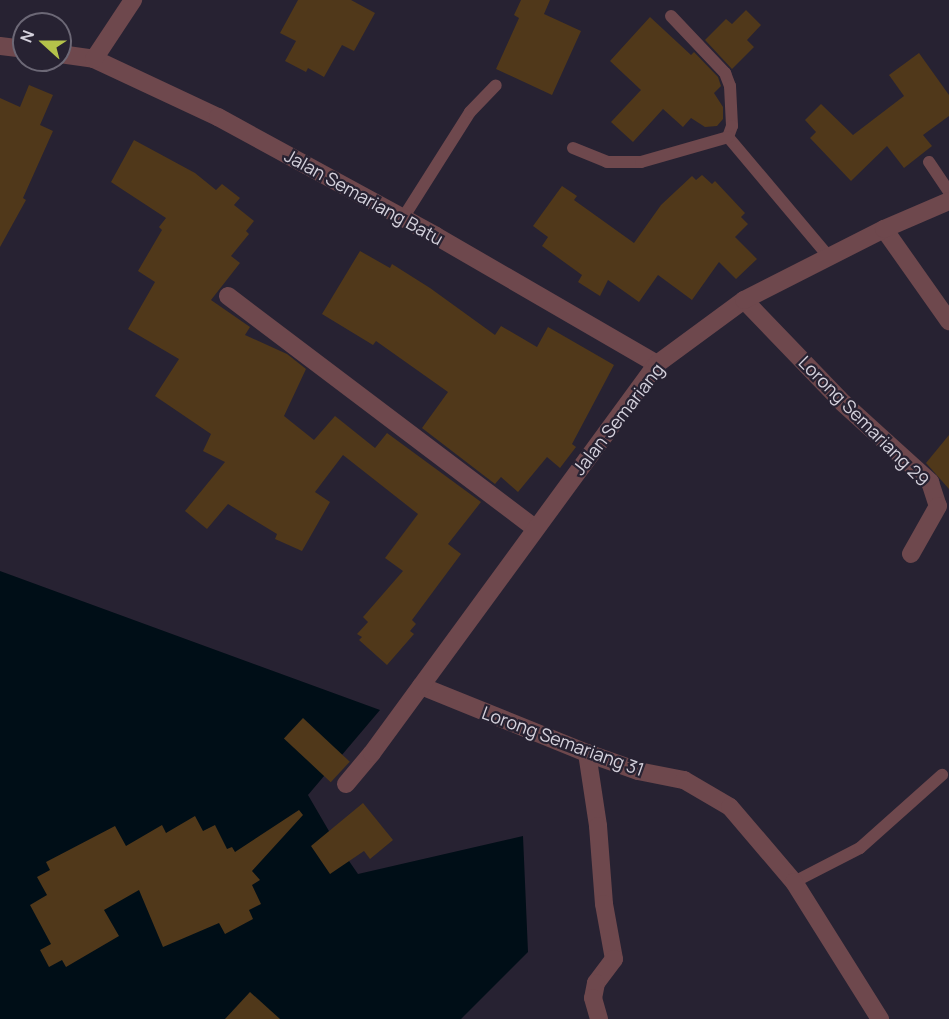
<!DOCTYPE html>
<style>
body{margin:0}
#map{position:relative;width:949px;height:1019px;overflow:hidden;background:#272232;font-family:Manrope,sans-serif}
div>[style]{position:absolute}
.water>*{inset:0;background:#000e17}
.building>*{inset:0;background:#50381a;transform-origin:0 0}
.lane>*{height:12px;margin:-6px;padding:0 6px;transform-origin:6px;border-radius:6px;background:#6e484d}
.street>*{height:18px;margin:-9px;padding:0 9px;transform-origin:9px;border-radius:9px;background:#6e484d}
span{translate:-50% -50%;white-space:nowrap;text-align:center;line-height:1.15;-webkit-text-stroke:4.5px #272232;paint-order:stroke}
.street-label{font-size:18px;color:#d4d1dc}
.north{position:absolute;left:12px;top:12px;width:60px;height:60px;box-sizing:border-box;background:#272232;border:2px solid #6c6876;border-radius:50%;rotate:291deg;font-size:16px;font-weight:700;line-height:24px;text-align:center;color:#d4d1dc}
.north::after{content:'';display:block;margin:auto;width:21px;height:27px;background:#b4c24a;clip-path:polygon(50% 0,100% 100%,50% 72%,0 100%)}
</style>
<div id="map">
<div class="water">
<div style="clip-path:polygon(0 571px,380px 710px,308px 795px,333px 838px,358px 874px,523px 836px,528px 952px,461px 1019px,0 1019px)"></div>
</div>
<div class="building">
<div style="clip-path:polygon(298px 0,351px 0,375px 13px,354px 51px,342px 45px,324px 77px,308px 68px,306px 72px,285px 61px,296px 41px,280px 33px)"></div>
<div style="clip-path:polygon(521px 0,550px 0,544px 14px,581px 31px,552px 95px,496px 69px,519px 18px,514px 15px)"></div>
<div style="clip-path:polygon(746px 10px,761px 25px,747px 40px,754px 47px,732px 69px,705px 40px,726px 19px,732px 24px)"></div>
<div style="clip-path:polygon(650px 17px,691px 55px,694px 52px,718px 77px,721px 86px,714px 93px,723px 107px,723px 119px,717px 126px,705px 127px,691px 118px,683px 127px,663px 109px,633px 142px,611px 122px,641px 90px,610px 61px)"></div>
<div style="clip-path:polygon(919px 53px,949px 95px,949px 116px,923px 135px,932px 146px,904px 168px,887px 146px,851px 181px,810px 138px,816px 132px,805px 120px,821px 104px,853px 135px,904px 96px,889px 75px)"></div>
<div style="clip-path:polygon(29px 85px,53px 95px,40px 125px,53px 131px,23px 198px,26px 200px,0 247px,0 98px,20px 107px)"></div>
<div style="clip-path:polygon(134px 140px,195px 173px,216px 190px,222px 184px,240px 198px,234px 205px,254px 221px,246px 231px,249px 234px,231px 256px,240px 263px,211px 300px,250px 327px,245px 335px,287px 354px,306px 369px,284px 416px,314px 440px,335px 416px,375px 448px,387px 433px,481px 502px,448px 544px,461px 554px,412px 620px,416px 624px,410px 631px,414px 634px,387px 665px,359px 640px,362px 637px,357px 634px,368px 622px,363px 617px,403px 571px,385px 558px,418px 514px,343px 455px,315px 492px,330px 502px,302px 551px,275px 539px,277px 534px,228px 504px,207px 529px,185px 511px,225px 462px,203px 451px,211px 434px,155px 396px,179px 359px,128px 329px,155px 282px,138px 271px,162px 230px,159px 227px,166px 218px,111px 182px)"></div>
<div style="clip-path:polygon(702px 175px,712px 184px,715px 181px,745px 213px,741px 217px,748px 224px,735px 237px,757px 259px,736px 279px,719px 262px,692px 300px,658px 275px,639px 302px,608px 280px,600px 296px,578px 282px,582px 275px,542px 246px,548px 237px,533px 226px,562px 186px,577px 196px,574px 200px,634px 243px,661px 205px,692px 176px,696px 180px)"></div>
<div style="clip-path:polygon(360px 251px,390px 268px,392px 264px,430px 288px,495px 335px,501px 326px,537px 347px,548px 327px,614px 365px,572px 444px,576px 447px,560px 468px,547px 457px,518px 492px,501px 477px,495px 484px,422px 428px,448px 392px,376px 341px,373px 345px,322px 314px)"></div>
<div style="clip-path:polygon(949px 435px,949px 489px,926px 463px)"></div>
<div style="left:303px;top:718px;width:64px;height:28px;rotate:43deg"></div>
<div style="clip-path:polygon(363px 803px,393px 840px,370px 859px,364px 851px,330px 874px,311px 846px)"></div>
<div style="clip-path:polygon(299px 810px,303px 815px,252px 871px,260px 880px,252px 885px,261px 904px,249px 910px,253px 919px,225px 934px,219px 923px,163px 947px,139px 890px,104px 910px,119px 936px,66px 967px,62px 960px,49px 967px,40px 950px,51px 944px,30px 905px,47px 895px,37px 877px,50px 870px,46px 862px,115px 826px,126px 846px,162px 825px,166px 833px,195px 816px,203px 831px,215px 825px,227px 849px,232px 847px,235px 852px)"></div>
<div style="clip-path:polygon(250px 992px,280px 1019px,225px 1019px)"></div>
</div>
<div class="lane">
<div style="left:671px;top:16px;width:79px;rotate:46.5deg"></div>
<div style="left:725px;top:73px;width:14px;rotate:69deg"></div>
<div style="left:730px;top:86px;width:40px;rotate:87.1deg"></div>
<div style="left:732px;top:126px;width:12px;rotate:110deg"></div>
<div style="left:728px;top:137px;width:157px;rotate:49.9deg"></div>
<div style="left:573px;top:148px;width:37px;rotate:22deg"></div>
<div style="left:607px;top:162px;width:34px"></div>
<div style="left:641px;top:162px;width:91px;rotate:-16deg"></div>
<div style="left:929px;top:162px;width:36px;rotate:56deg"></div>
<div style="left:403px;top:218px;width:125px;rotate:-57.7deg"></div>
<div style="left:470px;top:112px;width:37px;rotate:-46deg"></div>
<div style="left:794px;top:882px;width:74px;rotate:-27.3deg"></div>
<div style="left:860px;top:848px;width:110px;rotate:-41.7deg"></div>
</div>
<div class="street">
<div style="left:0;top:46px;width:24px;rotate:7deg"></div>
<div style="left:60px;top:54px;width:34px;rotate:8deg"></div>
<div style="left:94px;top:59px;width:137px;rotate:25.1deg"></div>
<div style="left:218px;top:117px;width:248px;rotate:28.6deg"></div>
<div style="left:436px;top:236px;width:255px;rotate:30.1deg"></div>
<div style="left:94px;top:59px;width:71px;rotate:-56.5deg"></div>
<div style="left:884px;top:229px;width:113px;rotate:54.8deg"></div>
<div style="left:228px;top:296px;width:385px;rotate:37.1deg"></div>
<div style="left:744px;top:300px;width:143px;rotate:46.1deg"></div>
<div style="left:843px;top:403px;width:118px;rotate:42.2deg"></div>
<div style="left:930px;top:482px;width:25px;rotate:72deg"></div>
<div style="left:938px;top:506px;width:55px;rotate:119.4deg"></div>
<div style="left:421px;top:686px;width:179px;rotate:22deg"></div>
<div style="left:587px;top:753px;width:54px;rotate:19.4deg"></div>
<div style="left:638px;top:771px;width:47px;rotate:11.1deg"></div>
<div style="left:684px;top:780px;width:53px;rotate:30.4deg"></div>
<div style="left:730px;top:807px;width:99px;rotate:49.5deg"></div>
<div style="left:794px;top:882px;width:162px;rotate:57.9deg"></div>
<div style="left:587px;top:753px;width:74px;rotate:81.4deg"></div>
<div style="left:598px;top:826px;width:78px;rotate:85.6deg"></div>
<div style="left:604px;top:904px;width:56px;rotate:79.7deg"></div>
<div style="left:614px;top:959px;width:30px;rotate:127deg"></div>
<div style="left:596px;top:983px;width:15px;rotate:101deg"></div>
<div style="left:593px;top:998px;width:22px;rotate:74deg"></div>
<div style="left:346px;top:784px;width:40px;rotate:-50deg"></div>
<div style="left:372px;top:753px;width:482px;rotate:-53.8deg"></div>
<div style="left:657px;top:364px;width:108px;rotate:-36.3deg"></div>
<div style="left:744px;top:300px;width:157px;rotate:-26.9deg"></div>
<div style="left:884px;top:229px;width:71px;rotate:-23.3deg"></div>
</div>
<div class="street-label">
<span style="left:364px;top:197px;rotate:29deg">Jalan Semariang Batu</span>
<span style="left:618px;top:419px;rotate:-52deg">Jalan Semariang</span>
<span style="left:864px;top:421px;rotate:45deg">Lorong Semariang 29</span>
<span style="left:563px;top:741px;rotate:20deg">Lorong Semariang 31</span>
</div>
<div class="north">N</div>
</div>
